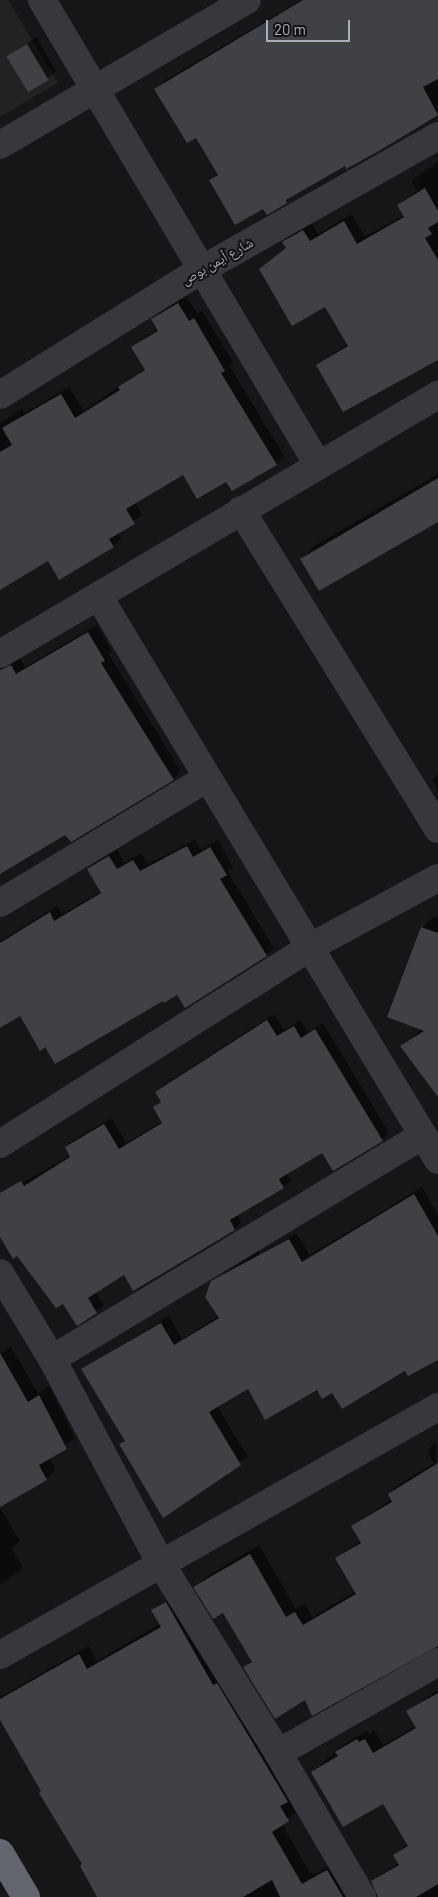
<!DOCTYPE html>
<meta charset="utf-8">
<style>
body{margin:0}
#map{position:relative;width:438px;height:1897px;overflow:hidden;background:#161618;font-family:Barlow,"Noto Naskh Arabic",sans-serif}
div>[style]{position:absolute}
.built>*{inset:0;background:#222225}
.shadow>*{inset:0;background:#0007}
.building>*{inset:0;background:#404145;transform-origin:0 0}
.minor>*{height:28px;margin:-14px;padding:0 14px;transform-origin:14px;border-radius:14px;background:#37383d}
.highway>*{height:28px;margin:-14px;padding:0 14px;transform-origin:14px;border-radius:14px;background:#63666e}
span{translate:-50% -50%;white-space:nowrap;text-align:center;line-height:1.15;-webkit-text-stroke:4px #111113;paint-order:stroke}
.street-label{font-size:14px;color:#a8adb8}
.scale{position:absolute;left:266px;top:20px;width:84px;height:22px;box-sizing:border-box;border:2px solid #a8adb8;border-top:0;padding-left:6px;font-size:15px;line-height:18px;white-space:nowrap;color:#a8adb8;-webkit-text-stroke:4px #111113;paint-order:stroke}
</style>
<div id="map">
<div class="built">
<div style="clip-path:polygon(0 0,8px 0,58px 83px,0 117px)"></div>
</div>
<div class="shadow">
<div style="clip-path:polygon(301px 0,438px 0,438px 113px,382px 148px,345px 165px,295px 194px,287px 202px,264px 207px,210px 180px,218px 172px,197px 136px,156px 89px,164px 81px)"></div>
<div style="clip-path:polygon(36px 37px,56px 71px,48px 79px,8px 57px)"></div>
<div style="clip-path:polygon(438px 162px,438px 358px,317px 365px,348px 344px,326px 305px,260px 269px,287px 247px,284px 242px,292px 234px,312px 223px,318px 234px,352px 214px,365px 237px,404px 215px,398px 205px,417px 191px,411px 181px)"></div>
<div style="clip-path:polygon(186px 296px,197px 313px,202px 311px,233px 362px,229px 365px,284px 456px,276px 464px,226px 480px,183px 473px,135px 502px,142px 515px,118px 532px,121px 538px,113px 546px,48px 560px,0 589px,0 423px,22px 409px,24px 413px,69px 387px,84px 411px,146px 368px,133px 347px,158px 329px,153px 320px,161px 311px)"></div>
<div style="clip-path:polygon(438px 474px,438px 520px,302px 559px,314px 546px)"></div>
<div style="clip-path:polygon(97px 625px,112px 652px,109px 655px,181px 771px,173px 779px,66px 834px,0 873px,0 669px,20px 658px,25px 667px)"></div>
<div style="clip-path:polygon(438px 774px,438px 791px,432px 780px)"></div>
<div style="clip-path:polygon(195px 840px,201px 850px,218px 840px,233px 867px,228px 872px,274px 948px,266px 955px,46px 1045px,20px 1015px,0 1027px,0 941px,57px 906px,62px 914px,102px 891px,88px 869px,117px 849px,124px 863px,141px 853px,148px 864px)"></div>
<div style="clip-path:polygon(434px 916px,438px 917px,438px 1052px,409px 1041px,421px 1029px,422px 928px)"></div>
<div style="clip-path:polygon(274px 1014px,284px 1030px,301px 1020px,308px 1032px,323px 1023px,389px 1133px,382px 1140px,322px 1151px,286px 1173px,291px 1181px,284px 1187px,237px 1214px,241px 1222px,235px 1229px,124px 1273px,95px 1292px,104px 1305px,77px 1324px,64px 1302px,0 1234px,0 1196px,71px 1155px,66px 1147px,73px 1140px,112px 1118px,126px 1143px,163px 1121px,154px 1107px,162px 1100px,157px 1092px,164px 1085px)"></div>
<div style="clip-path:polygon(422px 1187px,438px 1215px,438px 1353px,343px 1408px,332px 1391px,317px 1388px,249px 1388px,217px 1406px,248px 1457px,163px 1516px,120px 1445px,126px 1439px,83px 1370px,169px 1316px,182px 1339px,219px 1316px,213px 1282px,258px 1251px,260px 1254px,296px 1233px,310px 1255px)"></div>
<div style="clip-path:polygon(11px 1347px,38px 1393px,49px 1386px,75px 1438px,49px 1458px,56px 1470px,46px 1479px,0 1505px,0 1354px)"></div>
<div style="clip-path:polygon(436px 1441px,438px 1641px,305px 1699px,245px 1668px,252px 1660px,224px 1611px,195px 1587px,204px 1578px,259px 1545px,296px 1609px,305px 1604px,312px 1617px,356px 1591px,337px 1558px,361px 1540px,353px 1526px,392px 1499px,389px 1494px,398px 1485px,434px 1463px,427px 1451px)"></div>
<div style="clip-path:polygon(0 1508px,20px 1541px,12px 1548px,23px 1568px,0 1585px)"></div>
<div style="clip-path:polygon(176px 1593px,297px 1811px,282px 1824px,310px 1873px,315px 1874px,337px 1862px,360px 1897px,98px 1897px,84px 1864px,0 1718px,0 1697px,89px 1646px,97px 1661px,160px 1624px,153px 1610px)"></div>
<div style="clip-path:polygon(438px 1690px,438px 1897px,379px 1897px,372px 1881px,399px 1862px,395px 1855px,408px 1844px,384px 1802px,312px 1772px,346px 1743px,367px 1731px,369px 1734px,374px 1730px,383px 1745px,416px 1726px,408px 1711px)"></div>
</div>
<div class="building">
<div style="clip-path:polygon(303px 0,438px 0,438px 79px,423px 87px,438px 115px,377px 152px,346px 169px,345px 166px,286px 200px,287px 203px,267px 215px,263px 209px,235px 225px,209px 180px,218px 175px,196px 138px,187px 143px,154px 89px)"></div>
<div style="left:27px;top:44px;width:42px;height:24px;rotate:59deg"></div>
<div style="clip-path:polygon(425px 188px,438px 211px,438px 222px,428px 228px,432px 234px,425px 238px,438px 260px,438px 360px,343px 412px,316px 365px,348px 346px,325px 307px,292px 326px,259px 269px,286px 248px,282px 242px,303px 230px,310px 241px,344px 221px,357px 244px,404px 217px,397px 205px)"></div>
<div style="clip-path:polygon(178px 303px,189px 321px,194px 318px,225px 371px,221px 373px,277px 465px,232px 491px,226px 482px,197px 499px,183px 475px,126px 509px,135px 524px,109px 539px,114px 547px,59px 580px,48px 561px,0 590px,0 452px,12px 445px,2px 428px,61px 394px,75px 418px,120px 390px,118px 387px,145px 370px,131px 347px,158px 331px,151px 319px)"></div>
<div style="clip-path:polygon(438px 478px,438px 522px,319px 591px,300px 559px)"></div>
<div style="clip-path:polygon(88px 632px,105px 661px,101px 663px,174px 780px,71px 842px,65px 835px,0 874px,0 670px,11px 665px,16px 674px)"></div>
<div style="clip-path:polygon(187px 846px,193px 857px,210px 847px,227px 875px,220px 879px,267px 956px,185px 1008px,177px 995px,164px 1003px,163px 1001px,55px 1064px,45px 1047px,40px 1051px,20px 1016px,0 1028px,0 943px,50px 912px,54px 921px,101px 893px,87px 869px,109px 856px,117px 869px,133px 860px,140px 871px)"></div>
<div style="clip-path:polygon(421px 927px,438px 933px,438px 1097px,400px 1046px,424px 1031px,387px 1017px)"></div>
<div style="clip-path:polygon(267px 1020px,277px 1036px,294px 1026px,301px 1038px,315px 1029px,383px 1141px,333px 1171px,322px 1153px,279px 1179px,284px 1188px,230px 1220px,235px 1230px,133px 1291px,124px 1275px,88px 1298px,97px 1313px,77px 1326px,63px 1304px,56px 1308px,17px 1256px,13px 1259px,0 1237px,0 1193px,21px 1181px,24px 1186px,70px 1157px,65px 1147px,104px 1124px,119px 1149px,162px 1123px,153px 1107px,161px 1102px,155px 1092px)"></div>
<div style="clip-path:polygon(414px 1194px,438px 1236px,438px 1360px,408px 1376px,405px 1371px,342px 1409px,332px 1393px,322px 1399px,317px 1390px,265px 1420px,248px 1389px,209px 1412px,241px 1465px,163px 1518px,119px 1444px,125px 1441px,81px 1369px,161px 1323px,174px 1345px,219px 1318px,205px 1297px,211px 1281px,289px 1239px,302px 1262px)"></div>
<div style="clip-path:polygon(0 1353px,28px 1402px,39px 1395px,67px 1449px,39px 1465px,47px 1480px,0 1507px)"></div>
<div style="clip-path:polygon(438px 1463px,438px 1646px,312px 1716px,305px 1700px,275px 1719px,243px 1667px,252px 1662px,223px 1613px,213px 1619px,193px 1587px,250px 1554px,286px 1617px,295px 1612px,303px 1625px,356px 1594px,335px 1558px,361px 1543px,351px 1526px,392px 1502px,388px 1494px)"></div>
<div style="clip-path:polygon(166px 1602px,213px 1685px,217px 1683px,288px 1802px,280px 1806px,289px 1821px,272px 1832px,302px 1884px,327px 1870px,343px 1897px,280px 1897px,272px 1880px,243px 1897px,97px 1897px,80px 1866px,82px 1864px,39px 1793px,41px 1791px,0 1720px,0 1699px,79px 1654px,87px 1669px,161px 1627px,151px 1610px)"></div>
<div style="clip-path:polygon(438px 1693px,438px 1884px,416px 1897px,378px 1897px,371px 1881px,399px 1865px,393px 1855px,408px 1846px,383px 1804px,343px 1827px,311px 1772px,338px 1756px,335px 1752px,357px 1739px,359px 1742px,365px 1739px,373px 1753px,416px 1728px,406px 1711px)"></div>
</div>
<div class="minor">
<div style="left:42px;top:0;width:541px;rotate:59.31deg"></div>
<div style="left:0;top:145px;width:286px;rotate:-30.4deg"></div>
<div style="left:0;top:395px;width:237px;rotate:-31.9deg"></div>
<div style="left:201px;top:270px;width:272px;rotate:-29.5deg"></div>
<div style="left:241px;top:510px;width:375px;rotate:58.3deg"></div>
<div style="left:99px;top:597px;width:657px;rotate:58.95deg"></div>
<div style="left:0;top:654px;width:509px;rotate:-30.6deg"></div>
<div style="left:0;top:903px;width:242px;rotate:-31.1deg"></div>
<div style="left:0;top:1144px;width:370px;rotate:-32.4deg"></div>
<div style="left:312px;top:946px;width:143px;rotate:-28.4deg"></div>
<div style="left:0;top:1273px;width:100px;rotate:58.8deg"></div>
<div style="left:52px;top:1359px;width:232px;rotate:62deg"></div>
<div style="left:161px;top:1564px;width:222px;rotate:58.2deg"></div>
<div style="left:278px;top:1753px;width:167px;rotate:59.7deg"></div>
<div style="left:52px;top:1359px;width:433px;rotate:-31.1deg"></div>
<div style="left:0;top:1655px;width:503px;rotate:-29.52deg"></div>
<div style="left:278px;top:1753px;width:184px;rotate:-29.6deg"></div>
</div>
<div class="highway">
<div style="left:0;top:1853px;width:51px;rotate:59.4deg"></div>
</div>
<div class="street-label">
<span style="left:217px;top:261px;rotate:-30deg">شارع أيمن بوص</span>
</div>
<div class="scale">20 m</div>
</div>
